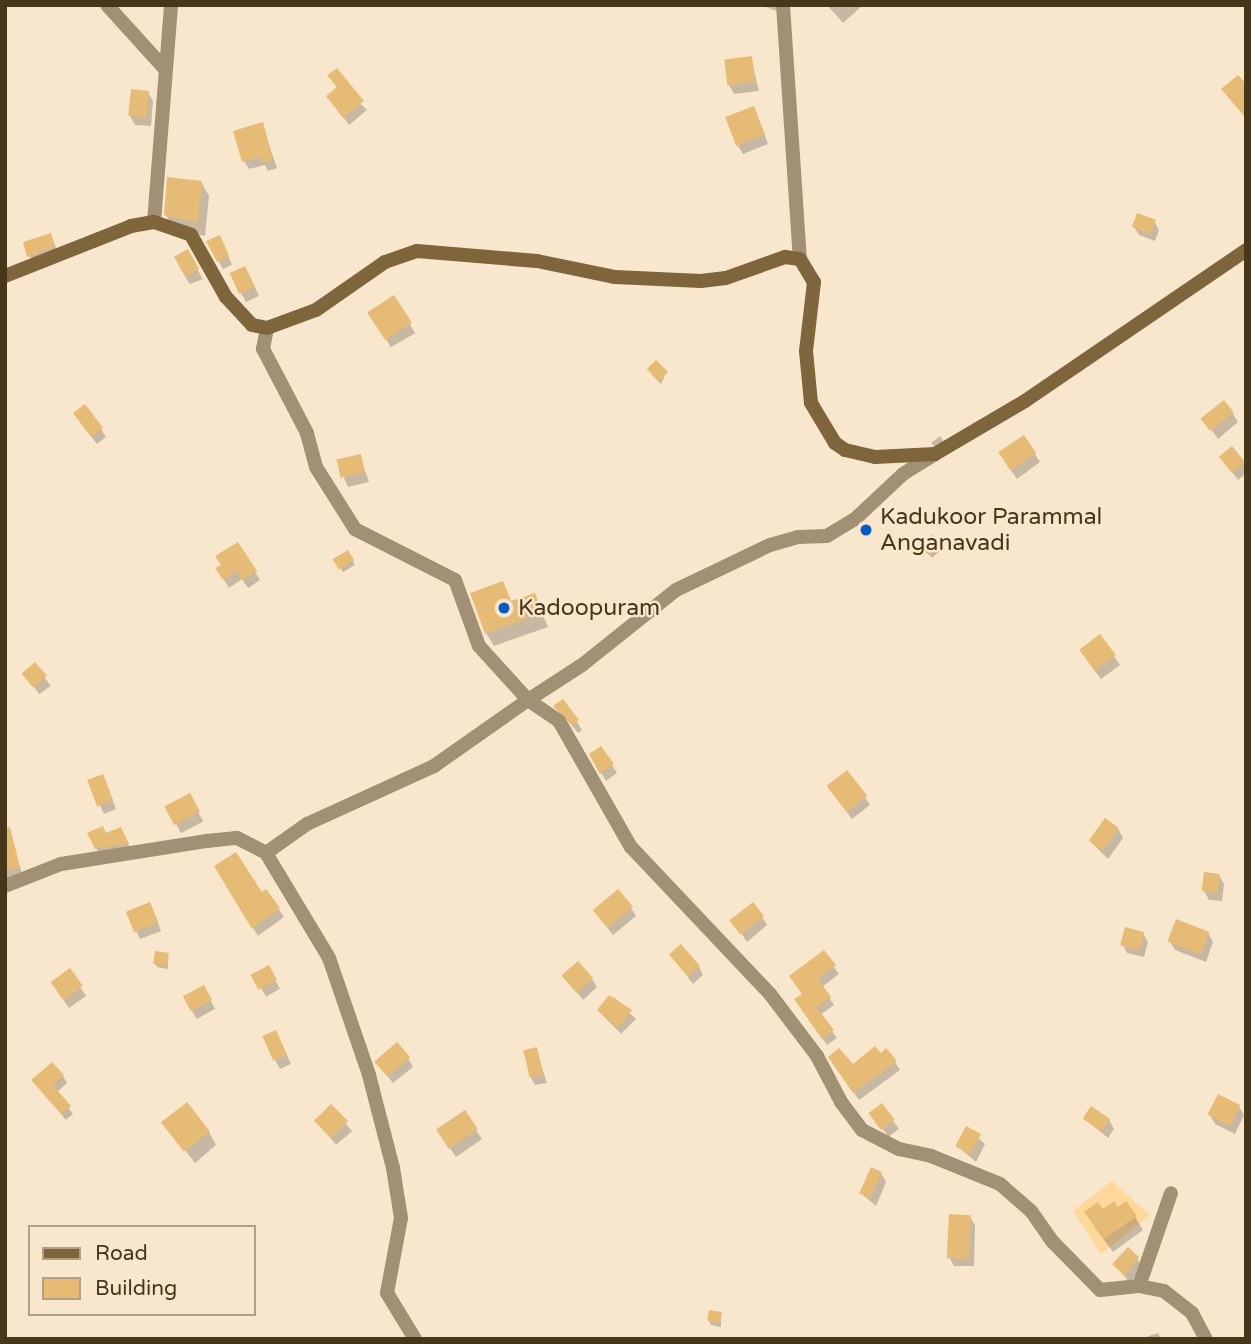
<!DOCTYPE html>
<style>
body{margin:0}
#map{position:relative;width:1251px;height:1344px;overflow:hidden;background:#f9e7cd;font-family:"Varela Round",sans-serif}
div>[style]{position:absolute}
.built>*{inset:0;background:#fed89b}
.shadow>*{inset:0;background:#0003;transform-origin:0 0}
.building>*{inset:0;background:#e6bb76;transform-origin:0 0}
.minor>*{height:14px;margin:-7px;padding:0 7px;transform-origin:7px;border-radius:7px;background:#a29074}
.secondary>*{height:14px;margin:-7px;padding:0 7px;transform-origin:7px;border-radius:7px;background:#7f653b}
.dots>*{width:19px;height:19px;translate:-50% -50%;box-sizing:border-box;border:4px solid #f9e7cd;border-radius:50%}
span{translate:-50% -50%;white-space:nowrap;text-align:center;line-height:1.15;-webkit-text-stroke:5px #f9e7cd;paint-order:stroke}
.poi-label{font-size:23px;color:#483619}
.left{translate:0 -50%;text-align:left}
.frame{position:absolute;inset:0;border:7px solid #483619;pointer-events:none}
.legend{position:absolute;left:28px;top:1225px;width:228px;height:91px;box-sizing:border-box;background:#f9e7cd;border:2px solid #b2a085;margin:0;padding:9px 12px;list-style:none;font-size:21px;color:#483619}
.legend li{display:flex;align-items:center;gap:14px;height:35px}
.legend b{width:35px;border:2px solid #b2a085}
</style>
<div id="map">
<div class="built">
<div style="clip-path:polygon(1112px 1181px,1150px 1215px,1101px 1254px,1073px 1211px)"></div>
</div>
<div class="shadow">
<div style="clip-path:polygon(760px 5px,779px 5px,777px 11px)"></div>
<div style="clip-path:polygon(827px 5px,863px 5px,843px 23px)"></div>
<div style="clip-path:polygon(751px 58px,759px 91px,734px 94px,729px 85px)"></div>
<div style="clip-path:polygon(330px 76px,367px 110px,349px 125px,328px 97px,338px 89px)"></div>
<div style="clip-path:polygon(148px 92px,153px 101px,151px 126px,135px 125px,130px 116px)"></div>
<div style="clip-path:polygon(758px 117px,768px 144px,743px 154px,738px 146px)"></div>
<div style="clip-path:polygon(262px 124px,277px 168px,268px 171px,265px 165px,249px 169px,244px 161px)"></div>
<div style="clip-path:polygon(201px 182px,209px 196px,205px 236px,174px 229px,166px 215px)"></div>
<div style="clip-path:polygon(1154px 221px,1159px 230px,1155px 241px,1139px 235px,1134px 227px)"></div>
<div style="clip-path:polygon(50px 235px,59px 254px,34px 264px,29px 256px)"></div>
<div style="clip-path:polygon(208px 242px,224px 246px,232px 265px,223px 269px)"></div>
<div style="clip-path:polygon(187px 252px,203px 279px,190px 284px,185px 276px)"></div>
<div style="clip-path:polygon(250px 277px,259px 296px,246px 302px,241px 293px)"></div>
<div style="left:394px;top:297px;width:42px;height:28px;rotate:60deg"></div>
<div style="clip-path:polygon(666px 373px,661px 384px,651px 374px)"></div>
<div style="clip-path:polygon(1233px 414px,1238px 422px,1218px 439px,1204px 419px)"></div>
<div style="clip-path:polygon(80px 422px,101px 429px,106px 437px,97px 444px)"></div>
<div style="clip-path:polygon(940px 436px,944px 442px,935px 447px,931px 443px)"></div>
<div style="clip-path:polygon(1035px 454px,1040px 462px,1017px 479px,1006px 463px)"></div>
<div style="clip-path:polygon(360px 456px,369px 482px,348px 487px,344px 478px)"></div>
<div style="clip-path:polygon(1221px 457px,1243px 463px,1246px 473px,1238px 480px)"></div>
<div style="clip-path:polygon(931px 537px,941px 550px,932px 558px,924px 548px)"></div>
<div style="left:347px;top:552px;width:15px;height:14px;rotate:58deg"></div>
<div style="clip-path:polygon(217px 569px,255px 572px,260px 580px,248px 588px,242px 579px,229px 588px)"></div>
<div style="clip-path:polygon(502px 583px,512px 603px,534px 595px,548px 627px,494px 646px,486px 633px)"></div>
<div style="clip-path:polygon(1100px 636px,1120px 665px,1101px 679px,1086px 659px)"></div>
<div style="left:35px;top:665px;width:26px;height:14px;rotate:53deg"></div>
<div style="clip-path:polygon(563px 701px,582px 730px,578px 733px,556px 706px)"></div>
<div style="clip-path:polygon(591px 755px,612px 765px,617px 773px,606px 781px)"></div>
<div style="clip-path:polygon(89px 781px,107px 785px,116px 809px,104px 814px)"></div>
<div style="left:189px;top:795px;width:30px;height:25px;rotate:62deg"></div>
<div style="clip-path:polygon(834px 795px,865px 797px,870px 805px,852px 819px)"></div>
<div style="clip-path:polygon(1118px 829px,1123px 838px,1108px 859px,1091px 842px)"></div>
<div style="clip-path:polygon(106px 835px,125px 837px,132px 852px,101px 857px,96px 848px)"></div>
<div style="clip-path:polygon(14px 850px,23px 876px,7px 880px,5px 852px)"></div>
<div style="clip-path:polygon(216px 866px,261px 894px,266px 891px,284px 917px,258px 936px)"></div>
<div style="clip-path:polygon(1219px 875px,1224px 884px,1222px 901px,1209px 900px,1204px 891px)"></div>
<div style="clip-path:polygon(631px 908px,636px 916px,613px 935px,595px 911px)"></div>
<div style="clip-path:polygon(154px 913px,161px 931px,140px 939px,136px 930px)"></div>
<div style="clip-path:polygon(762px 917px,767px 925px,747px 942px,733px 921px)"></div>
<div style="clip-path:polygon(1143px 933px,1148px 942px,1144px 957px,1127px 953px,1122px 944px)"></div>
<div style="clip-path:polygon(1208px 933px,1213px 942px,1206px 962px,1175px 950px,1170px 942px)"></div>
<div style="clip-path:polygon(824px 953px,839px 974px,822px 987px,834px 1005px,820px 1015px,837px 1038px,827px 1045px,801px 1008px)"></div>
<div style="clip-path:polygon(168px 955px,168px 969px,157px 967px,155px 964px)"></div>
<div style="clip-path:polygon(671px 955px,699px 967px,703px 975px,693px 984px)"></div>
<div style="left:268px;top:968px;width:24px;height:16px;rotate:60deg"></div>
<div style="clip-path:polygon(70px 971px,86px 996px,69px 1008px,57px 991px)"></div>
<div style="clip-path:polygon(564px 976px,592px 979px,597px 987px,583px 1000px)"></div>
<div style="left:203px;top:987px;width:25px;height:21px;rotate:61deg"></div>
<div style="left:614px;top:997px;width:31px;height:21px;rotate:45deg"></div>
<div style="clip-path:polygon(280px 1040px,291px 1064px,280px 1069px,275px 1060px)"></div>
<div style="clip-path:polygon(536px 1049px,547px 1083px,535px 1085px,530px 1076px)"></div>
<div style="clip-path:polygon(880px 1055px,895px 1062px,900px 1070px,859px 1100px,836px 1066px,852px 1067px)"></div>
<div style="clip-path:polygon(408px 1058px,413px 1067px,393px 1083px,382px 1069px)"></div>
<div style="clip-path:polygon(63px 1076px,67px 1083px,57px 1092px,73px 1114px,66px 1120px,33px 1081px)"></div>
<div style="left:331px;top:1106px;width:33px;height:21px;rotate:50deg"></div>
<div style="left:881px;top:1106px;width:29px;height:13px;rotate:52deg"></div>
<div style="clip-path:polygon(1239px 1107px,1244px 1115px,1235px 1134px,1215px 1124px,1210px 1115px)"></div>
<div style="clip-path:polygon(464px 1112px,482px 1139px,456px 1157px,443px 1138px)"></div>
<div style="clip-path:polygon(1085px 1119px,1109px 1120px,1114px 1129px,1108px 1138px)"></div>
<div style="clip-path:polygon(164px 1123px,209px 1132px,216px 1145px,195px 1163px)"></div>
<div style="clip-path:polygon(967px 1129px,985px 1144px,976px 1162px,958px 1147px)"></div>
<div style="clip-path:polygon(881px 1173px,886px 1182px,876px 1206px,862px 1194px)"></div>
<div style="clip-path:polygon(1118px 1209px,1135px 1217px,1143px 1230px,1113px 1252px,1094px 1226px,1102px 1211px)"></div>
<div style="clip-path:polygon(970px 1217px,975px 1225px,974px 1266px,954px 1266px,949px 1257px)"></div>
<div style="clip-path:polygon(1137px 1258px,1142px 1267px,1130px 1283px,1114px 1264px)"></div>
<div style="clip-path:polygon(721px 1314px,721px 1327px,711px 1325px,709px 1321px)"></div>
<div style="clip-path:polygon(1158px 1333px,1161px 1339px,1142px 1339px,1142px 1338px)"></div>
</div>
<div class="building">
<div style="left:752px;top:56px;width:26px;height:28px;rotate:83deg"></div>
<div style="clip-path:polygon(337px 68px,364px 101px,343px 118px,326px 96px,337px 87px,327px 75px)"></div>
<div style="clip-path:polygon(1238px 75px,1246px 84px,1246px 118px,1221px 89px)"></div>
<div style="left:131px;top:89px;width:18px;height:27px;rotate:6deg"></div>
<div style="left:754px;top:106px;width:31px;height:31px;rotate:69deg"></div>
<div style="clip-path:polygon(263px 122px,273px 160px,262px 163px,260px 157px,242px 162px,233px 131px)"></div>
<div style="clip-path:polygon(167px 177px,202px 181px,198px 223px,164px 215px)"></div>
<div style="left:1137px;top:213px;width:20px;height:15px;rotate:20deg"></div>
<div style="clip-path:polygon(51px 233px,55px 246px,27px 257px,23px 242px)"></div>
<div style="clip-path:polygon(220px 235px,229px 256px,217px 262px,206px 241px)"></div>
<div style="left:188px;top:249px;width:23px;height:16px;rotate:61deg"></div>
<div style="left:245px;top:266px;width:23px;height:17px;rotate:65deg"></div>
<div style="left:394px;top:295px;width:33px;height:32px;rotate:57deg"></div>
<div style="left:656px;top:360px;width:17px;height:13px;rotate:45deg"></div>
<div style="left:1224px;top:400px;width:16px;height:30px;rotate:52deg"></div>
<div style="left:85px;top:404px;width:30px;height:15px;rotate:53deg"></div>
<div style="left:1024px;top:435px;width:22px;height:31px;rotate:56deg"></div>
<div style="left:1232px;top:446px;width:21px;height:17px;rotate:51deg"></div>
<div style="left:361px;top:454px;width:19px;height:25px;rotate:78deg"></div>
<div style="left:932px;top:534px;width:14px;height:16px;rotate:51deg"></div>
<div style="clip-path:polygon(238px 542px,257px 571px,242px 580px,236px 571px,223px 580px,215px 568px,221px 565px,215px 556px)"></div>
<div style="left:348px;top:550px;width:12px;height:18px;rotate:59deg"></div>
<div style="clip-path:polygon(503px 581px,511px 601px,535px 593px,542px 613px,485px 634px,470px 593px)"></div>
<div style="left:1100px;top:634px;width:26px;height:26px;rotate:53deg"></div>
<div style="left:35px;top:662px;width:18px;height:18px;rotate:49deg"></div>
<div style="clip-path:polygon(563px 699px,579px 720px,572px 725px,553px 706px)"></div>
<div style="clip-path:polygon(601px 746px,614px 764px,600px 774px,589px 754px)"></div>
<div style="left:847px;top:770px;width:33px;height:26px;rotate:52deg"></div>
<div style="left:103px;top:774px;width:28px;height:17px;rotate:69deg"></div>
<div style="left:190px;top:793px;width:21px;height:29px;rotate:62deg"></div>
<div style="left:1105px;top:818px;width:17px;height:28px;rotate:36deg"></div>
<div style="clip-path:polygon(103px 826px,106px 833px,121px 827px,129px 844px,95px 849px,87px 833px)"></div>
<div style="clip-path:polygon(10px 827px,20px 867px,5px 871px,5px 828px)"></div>
<div style="clip-path:polygon(236px 852px,262px 892px,266px 889px,280px 908px,252px 929px,214px 866px)"></div>
<div style="left:1204px;top:872px;width:16px;height:19px;rotate:7deg"></div>
<div style="left:618px;top:889px;width:23px;height:33px;rotate:50deg"></div>
<div style="left:150px;top:902px;width:22px;height:26px;rotate:68deg"></div>
<div style="left:753px;top:902px;width:18px;height:30px;rotate:52deg"></div>
<div style="left:1176px;top:919px;width:36px;height:24px;rotate:21deg"></div>
<div style="left:1125px;top:927px;width:20px;height:19px;rotate:15deg"></div>
<div style="left:681px;top:944px;width:29px;height:16px;rotate:49deg"></div>
<div style="clip-path:polygon(824px 950px,836px 965px,818px 979px,831px 997px,816px 1007px,834px 1030px,822px 1039px,794px 999px,802px 994px,789px 976px)"></div>
<div style="left:155px;top:951px;width:14px;height:13px;rotate:8deg"></div>
<div style="left:578px;top:961px;width:23px;height:22px;rotate:49deg"></div>
<div style="left:269px;top:965px;width:17px;height:21px;rotate:62deg"></div>
<div style="left:70px;top:968px;width:22px;height:24px;rotate:54deg"></div>
<div style="left:204px;top:985px;width:17px;height:24px;rotate:62deg"></div>
<div style="clip-path:polygon(609px 995px,632px 1010px,618px 1028px,597px 1010px)"></div>
<div style="left:276px;top:1030px;width:27px;height:15px;rotate:66deg"></div>
<div style="left:397px;top:1042px;width:20px;height:30px;rotate:49deg"></div>
<div style="clip-path:polygon(875px 1046px,881px 1053px,886px 1048px,897px 1061px,853px 1093px,828px 1057px,839px 1048px,853px 1064px)"></div>
<div style="left:537px;top:1047px;width:28px;height:14px;rotate:77deg"></div>
<div style="clip-path:polygon(52px 1062px,64px 1075px,53px 1085px,71px 1106px,61px 1114px,31px 1080px)"></div>
<div style="left:1218px;top:1094px;width:25px;height:23px;rotate:27deg"></div>
<div style="left:187px;top:1102px;width:37px;height:33px;rotate:52deg"></div>
<div style="left:882px;top:1103px;width:21px;height:17px;rotate:53deg"></div>
<div style="left:331px;top:1104px;width:24px;height:24px;rotate:45deg"></div>
<div style="left:1091px;top:1106px;width:23px;height:15px;rotate:34deg"></div>
<div style="left:465px;top:1110px;width:23px;height:35px;rotate:56deg"></div>
<div style="left:966px;top:1126px;width:17px;height:23px;rotate:28deg"></div>
<div style="left:871px;top:1167px;width:12px;height:29px;rotate:24deg"></div>
<div style="clip-path:polygon(1114px 1201px,1118px 1207px,1126px 1201px,1137px 1216px,1104px 1239px,1084px 1212px,1098px 1202px,1103px 1209px)"></div>
<div style="left:949px;top:1214px;width:22px;height:44px;rotate:3deg"></div>
<div style="clip-path:polygon(1128px 1247px,1139px 1257px,1125px 1276px,1112px 1264px)"></div>
<div style="left:709px;top:1310px;width:13px;height:11px;rotate:9deg"></div>
</div>
<div class="minor">
<div style="left:107px;top:5px;width:86px;rotate:47.8deg"></div>
<div style="left:783px;top:5px;width:255px;rotate:86.2deg"></div>
<div style="left:154px;top:222px;width:218px;rotate:-85.5deg"></div>
<div style="left:935px;top:454px;width:38px;rotate:148deg"></div>
<div style="left:903px;top:474px;width:66px;rotate:136.8deg"></div>
<div style="left:855px;top:519px;width:33px;rotate:149deg"></div>
<div style="left:827px;top:536px;width:29px;rotate:178deg"></div>
<div style="left:798px;top:537px;width:29px;rotate:164deg"></div>
<div style="left:770px;top:545px;width:104px;rotate:154.4deg"></div>
<div style="left:676px;top:590px;width:120px;rotate:141.4deg"></div>
<div style="left:582px;top:665px;width:64px;rotate:147.1deg"></div>
<div style="left:528px;top:700px;width:37px;rotate:34deg"></div>
<div style="left:559px;top:721px;width:145px;rotate:60.3deg"></div>
<div style="left:631px;top:847px;width:202px;rotate:46.6deg"></div>
<div style="left:770px;top:994px;width:78px;rotate:52.8deg"></div>
<div style="left:817px;top:1056px;width:52px;rotate:62.4deg"></div>
<div style="left:841px;top:1102px;width:35px;rotate:53deg"></div>
<div style="left:862px;top:1130px;width:42px;rotate:27.2deg"></div>
<div style="left:899px;top:1149px;width:33px;rotate:12deg"></div>
<div style="left:931px;top:1156px;width:74px;rotate:22.1deg"></div>
<div style="left:1000px;top:1184px;width:41px;rotate:41.1deg"></div>
<div style="left:1031px;top:1211px;width:38px;rotate:55deg"></div>
<div style="left:1053px;top:1242px;width:67px;rotate:45.6deg"></div>
<div style="left:1100px;top:1290px;width:39px;rotate:-6deg"></div>
<div style="left:1139px;top:1286px;width:25px;rotate:11deg"></div>
<div style="left:1164px;top:1291px;width:36px;rotate:38deg"></div>
<div style="left:1192px;top:1313px;width:30px;rotate:62deg"></div>
<div style="left:266px;top:853px;width:50px;rotate:-35.3deg"></div>
<div style="left:307px;top:824px;width:140px;rotate:-24.5deg"></div>
<div style="left:434px;top:766px;width:115px;rotate:-35.1deg"></div>
<div style="left:528px;top:700px;width:73px;rotate:-132.2deg"></div>
<div style="left:479px;top:646px;width:70px;rotate:-110deg"></div>
<div style="left:455px;top:580px;width:112px;rotate:-153deg"></div>
<div style="left:355px;top:529px;width:73px;rotate:-122.2deg"></div>
<div style="left:316px;top:467px;width:35px;rotate:-105deg"></div>
<div style="left:307px;top:433px;width:95px;rotate:-117.6deg"></div>
<div style="left:263px;top:349px;width:21px;rotate:-79deg"></div>
<div style="left:5px;top:886px;width:60px;rotate:-21.4deg"></div>
<div style="left:61px;top:864px;width:148px;rotate:-9deg"></div>
<div style="left:207px;top:841px;width:30px;rotate:-6deg"></div>
<div style="left:237px;top:838px;width:33px;rotate:27deg"></div>
<div style="left:266px;top:853px;width:122px;rotate:59deg"></div>
<div style="left:329px;top:958px;width:124px;rotate:71.1deg"></div>
<div style="left:369px;top:1075px;width:96px;rotate:75.5deg"></div>
<div style="left:393px;top:1168px;width:51px;rotate:80.9deg"></div>
<div style="left:401px;top:1218px;width:76px;rotate:100.6deg"></div>
<div style="left:387px;top:1293px;width:54px;rotate:58.7deg"></div>
<div style="left:1139px;top:1286px;width:98px;rotate:-71deg"></div>
</div>
<div class="secondary">
<div style="left:5px;top:276px;width:136px;rotate:-21.6deg"></div>
<div style="left:131px;top:226px;width:23px;rotate:-10deg"></div>
<div style="left:154px;top:222px;width:39px;rotate:19deg"></div>
<div style="left:191px;top:235px;width:71px;rotate:60.6deg"></div>
<div style="left:226px;top:297px;width:38px;rotate:47deg"></div>
<div style="left:252px;top:325px;width:15px;rotate:11deg"></div>
<div style="left:267px;top:328px;width:52px;rotate:-20.2deg"></div>
<div style="left:316px;top:310px;width:84px;rotate:-34.8deg"></div>
<div style="left:385px;top:262px;width:34px;rotate:-19deg"></div>
<div style="left:417px;top:251px;width:120px;rotate:4.8deg"></div>
<div style="left:537px;top:261px;width:80px;rotate:11.6deg"></div>
<div style="left:615px;top:277px;width:86px;rotate:2.7deg"></div>
<div style="left:701px;top:281px;width:25px;rotate:-7deg"></div>
<div style="left:726px;top:278px;width:63px;rotate:-19.6deg"></div>
<div style="left:785px;top:257px;width:15px;rotate:8deg"></div>
<div style="left:800px;top:259px;width:27px;rotate:59deg"></div>
<div style="left:814px;top:282px;width:69px;rotate:96.6deg"></div>
<div style="left:806px;top:351px;width:52px;rotate:84.5deg"></div>
<div style="left:811px;top:403px;width:47px;rotate:59deg"></div>
<div style="left:835px;top:443px;width:12px;rotate:35deg"></div>
<div style="left:845px;top:450px;width:31px;rotate:13deg"></div>
<div style="left:875px;top:457px;width:60px;rotate:-2.9deg"></div>
<div style="left:935px;top:454px;width:104px;rotate:-30.5deg"></div>
<div style="left:1025px;top:401px;width:268px;rotate:-34.3deg"></div>
</div>
<div class="dots">
<div style="left:866px;top:530px;background:#055ac3"></div>
<div style="left:504px;top:608px;background:#055ac3"></div>
</div>
<div class="poi-label">
<span class="left" style="left:880px;top:530px">Kadukoor Parammal<br>Anganavadi</span>
<span class="left" style="left:518px;top:608px">Kadoopuram</span>
</div>
<div class="frame"></div>
<ul class="legend">
<li><b style="height:9px;background:#7f653b"></b>Road</li>
<li><b style="height:19px;background:#e6bb76"></b>Building</li>
</ul>
</div>
